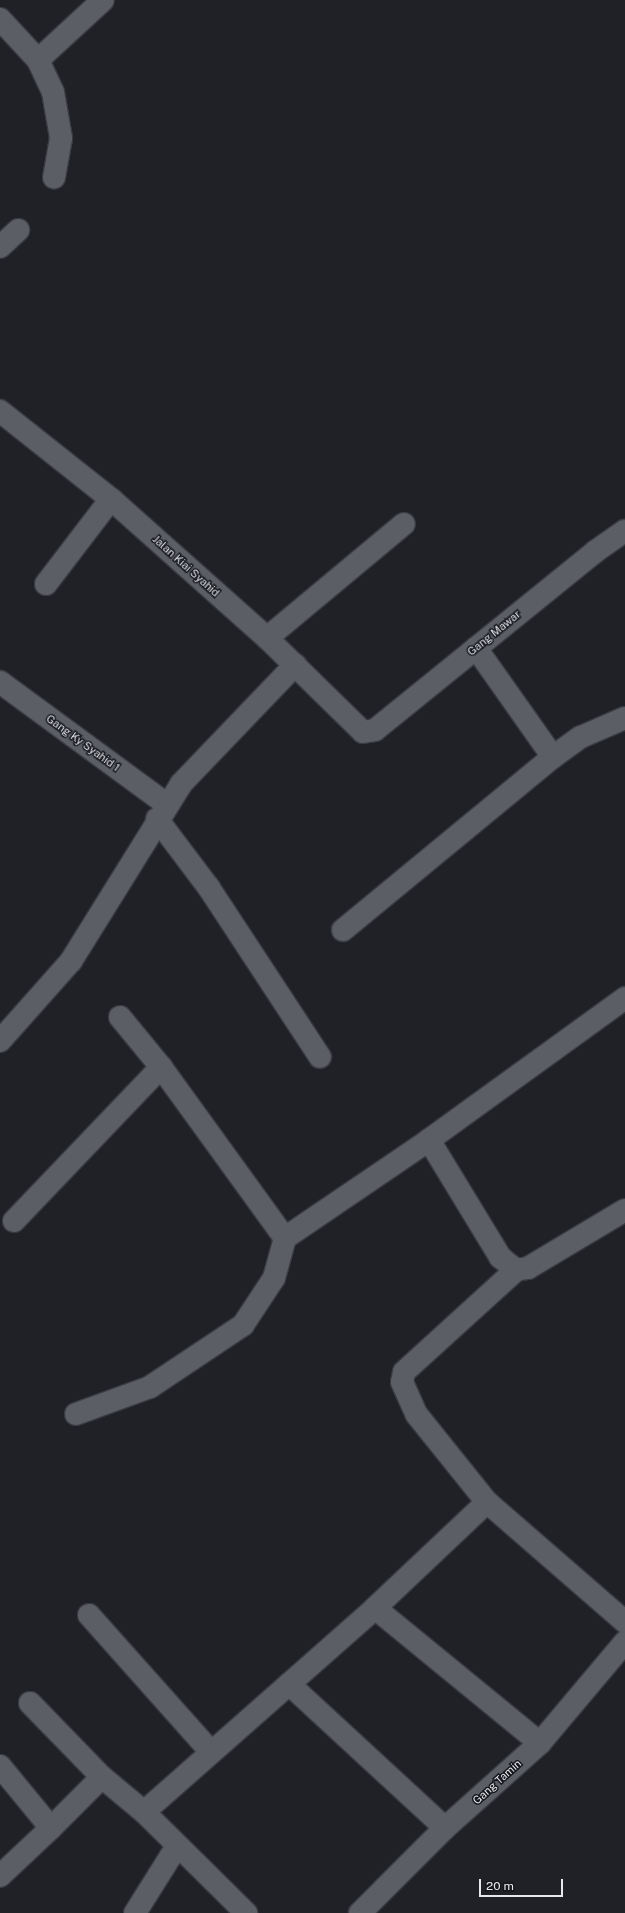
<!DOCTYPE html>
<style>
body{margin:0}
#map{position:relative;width:625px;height:1913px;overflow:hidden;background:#1f2126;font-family:"Public Sans",sans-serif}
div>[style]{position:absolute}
.roads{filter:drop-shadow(1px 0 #3a3b40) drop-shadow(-1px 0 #3a3b40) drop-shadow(0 1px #3a3b40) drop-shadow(0 -1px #3a3b40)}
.minor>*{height:22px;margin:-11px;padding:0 11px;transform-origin:11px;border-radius:11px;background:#5c5e65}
span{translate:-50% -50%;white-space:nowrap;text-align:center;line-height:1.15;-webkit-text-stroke:3px #15171d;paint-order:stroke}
.street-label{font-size:11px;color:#e6e8ec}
.scale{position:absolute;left:479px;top:1879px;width:84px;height:18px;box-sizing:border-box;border:2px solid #e6e8ec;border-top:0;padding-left:5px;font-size:12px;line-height:14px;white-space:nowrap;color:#e6e8ec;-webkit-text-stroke:3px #15171d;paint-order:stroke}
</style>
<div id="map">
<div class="roads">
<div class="minor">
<div style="left:0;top:19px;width:56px;rotate:47.2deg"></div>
<div style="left:38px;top:60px;width:35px;rotate:65deg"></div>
<div style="left:53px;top:92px;width:47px;rotate:80.1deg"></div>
<div style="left:61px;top:138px;width:40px;rotate:100deg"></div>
<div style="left:38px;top:60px;width:88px;rotate:-42.7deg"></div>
<div style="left:0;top:247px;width:25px;rotate:-43deg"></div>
<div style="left:0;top:411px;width:142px;rotate:38.4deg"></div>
<div style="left:111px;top:499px;width:209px;rotate:41.7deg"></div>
<div style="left:267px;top:638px;width:134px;rotate:44.4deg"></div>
<div style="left:363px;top:732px;width:12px;rotate:-9deg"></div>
<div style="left:375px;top:730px;width:284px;rotate:-39deg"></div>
<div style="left:596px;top:551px;width:35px;rotate:-35deg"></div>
<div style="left:46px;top:584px;width:107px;rotate:-52.6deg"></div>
<div style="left:267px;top:638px;width:178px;rotate:-39.8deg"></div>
<div style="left:476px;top:648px;width:133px;rotate:54.8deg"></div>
<div style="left:553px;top:757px;width:34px;rotate:-36deg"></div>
<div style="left:581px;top:737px;width:48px;rotate:-23.4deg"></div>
<div style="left:0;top:682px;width:206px;rotate:36.3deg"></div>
<div style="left:157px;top:819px;width:86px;rotate:53deg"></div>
<div style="left:209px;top:888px;width:202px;rotate:56.7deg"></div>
<div style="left:343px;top:930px;width:272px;rotate:-39.5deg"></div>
<div style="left:120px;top:1017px;width:65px;rotate:50.6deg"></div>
<div style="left:161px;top:1067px;width:211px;rotate:54.1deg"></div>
<div style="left:0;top:1041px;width:107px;rotate:-48.4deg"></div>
<div style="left:71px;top:961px;width:208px;rotate:-58.1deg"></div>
<div style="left:181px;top:784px;width:165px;rotate:-46.2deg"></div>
<div style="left:429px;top:1140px;width:137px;rotate:58.7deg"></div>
<div style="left:500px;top:1257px;width:21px;rotate:39deg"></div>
<div style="left:625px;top:1210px;width:113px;rotate:149.1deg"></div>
<div style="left:528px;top:1268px;width:12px;rotate:171deg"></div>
<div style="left:516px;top:1270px;width:151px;rotate:137.7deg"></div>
<div style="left:404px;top:1372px;width:10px;rotate:101deg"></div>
<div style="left:402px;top:1382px;width:36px;rotate:66deg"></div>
<div style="left:417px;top:1415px;width:112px;rotate:51.2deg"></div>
<div style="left:487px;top:1502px;width:183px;rotate:41deg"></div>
<div style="left:14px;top:1221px;width:213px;rotate:-46.3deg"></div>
<div style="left:76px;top:1414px;width:79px;rotate:-20deg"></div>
<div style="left:150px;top:1387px;width:112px;rotate:-33.7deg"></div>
<div style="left:243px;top:1325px;width:56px;rotate:-56.6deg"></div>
<div style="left:274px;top:1278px;width:41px;rotate:-74.6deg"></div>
<div style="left:285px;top:1238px;width:174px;rotate:-34.2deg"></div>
<div style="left:429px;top:1140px;width:242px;rotate:-35.9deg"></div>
<div style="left:375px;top:1608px;width:213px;rotate:39.3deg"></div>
<div style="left:89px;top:1615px;width:182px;rotate:48.3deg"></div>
<div style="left:289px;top:1684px;width:212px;rotate:42.7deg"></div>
<div style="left:30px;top:1703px;width:103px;rotate:45.8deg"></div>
<div style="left:102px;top:1777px;width:55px;rotate:39.8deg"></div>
<div style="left:144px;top:1812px;width:144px;rotate:44.7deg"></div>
<div style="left:0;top:1766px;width:80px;rotate:50.6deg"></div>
<div style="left:51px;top:1828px;width:72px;rotate:-45deg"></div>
<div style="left:144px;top:1812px;width:308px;rotate:-41.4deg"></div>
<div style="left:375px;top:1608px;width:154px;rotate:-43.4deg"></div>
<div style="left:0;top:1876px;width:70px;rotate:-43.3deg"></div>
<div style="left:135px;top:1913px;width:79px;rotate:-57.9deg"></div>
<div style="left:360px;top:1913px;width:120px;rotate:-45deg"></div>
<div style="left:445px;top:1828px;width:127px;rotate:-41.8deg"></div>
<div style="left:540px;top:1743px;width:132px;rotate:-49.9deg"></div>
</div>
</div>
<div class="street-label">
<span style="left:186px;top:566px;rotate:42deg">Jalan Kiai Syahid</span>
<span style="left:494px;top:633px;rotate:-39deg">Gang Mawar</span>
<span style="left:83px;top:743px;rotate:36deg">Gang Ky Syahid 1</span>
<span style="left:497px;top:1782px;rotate:-42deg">Gang Tamin</span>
</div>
<div class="scale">20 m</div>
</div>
